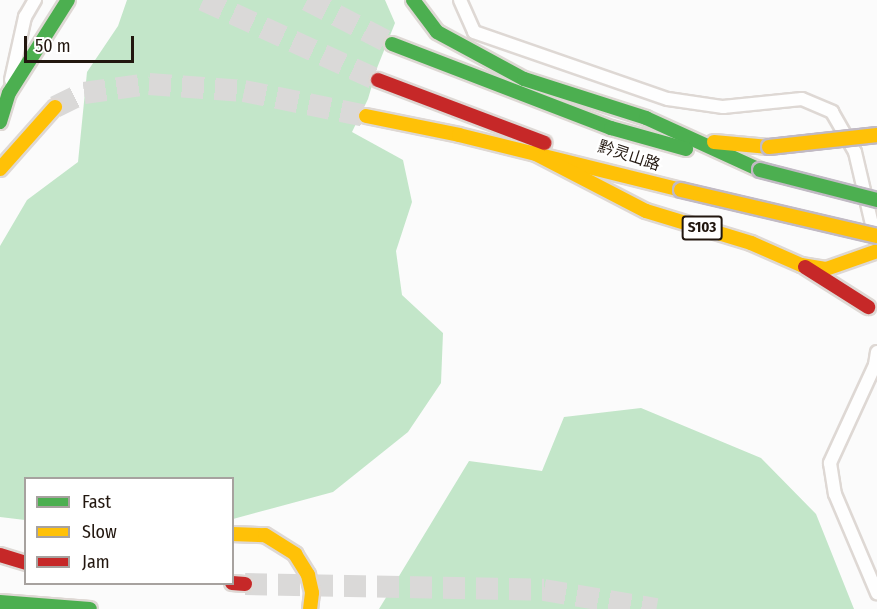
<!DOCTYPE html>
<meta charset="utf-8">
<style>
body{margin:0}
#map{position:relative;width:877px;height:609px;overflow:hidden;background:#fbfbfb;font-family:"Fira Sans Condensed","Noto Sans SC",sans-serif}
div>[style]{position:absolute}
.forest>*{inset:0;background:#c3e6c9}
.highway-tunnel>*{height:22px;margin-top:-11px;transform-origin:0;background:repeating-linear-gradient(90deg,#dad9d8 0 22px,transparent 0 33px)}
.roads{filter:drop-shadow(2px 0 #ded8d4) drop-shadow(-2px 0 #ded8d4) drop-shadow(0 2px #ded8d4) drop-shadow(0 -2px #ded8d4)}
.street>*{height:12px;margin:-6px;padding:0 6px;transform-origin:6px;border-radius:6px;background:#fefefe}
.fast>*{height:14px;margin:-7px;padding:0 7px;transform-origin:7px;border-radius:7px;background:#4caf50}
.slow>*{height:14px;margin:-7px;padding:0 7px;transform-origin:7px;border-radius:7px;background:#ffc107}
.jam>*{height:14px;margin:-7px;padding:0 7px;transform-origin:7px;border-radius:7px;background:#c62828}
.bridges{filter:drop-shadow(2px 0 #c1bac4) drop-shadow(-2px 0 #c1bac4) drop-shadow(0 2px #c1bac4) drop-shadow(0 -2px #c1bac4)}
.fast-bridge>*{height:14px;margin:-7px;padding:0 7px;transform-origin:7px;border-radius:7px;background:#4caf50}
.slow-bridge>*{height:14px;margin:-7px;padding:0 7px;transform-origin:7px;border-radius:7px;background:#ffc107}
span{translate:-50% -50%;white-space:nowrap;text-align:center;line-height:1.15;-webkit-text-stroke:4.5px #fff;paint-order:stroke}
.shield-label span{padding:2px 4px;background:#fff;border:2px solid;border-radius:4px;-webkit-text-stroke-width:0}
.shield-label{font-size:15px;color:#22170f;font-weight:700}
.street-label{font-size:16px;color:#22170f}
.legend{position:absolute;left:24px;top:477px;width:210px;height:108px;box-sizing:border-box;background:#fff;border:2px solid #a7a29f;margin:0;padding:8px 10px;list-style:none;font-size:18px;color:#22170f}
.legend li{display:flex;align-items:center;gap:12px;height:30px}
.legend b{width:30px;border:2px solid #a7a29f}
.scale{position:absolute;left:24px;top:36px;width:110px;height:27px;box-sizing:border-box;border:3px solid #22170f;border-top:0;padding-left:8px;font-size:18px;line-height:21px;white-space:nowrap;color:#22170f;-webkit-text-stroke:4px #fff;paint-order:stroke}
</style>
<div id="map">
<div class="forest">
<div style="clip-path:polygon(127px 0,385px 0,395px 23px,377px 68px,368px 99px,352px 132px,403px 160px,412px 202px,396px 251px,402px 295px,443px 333px,441px 383px,408px 432px,333px 492px,233px 519px,232px 478px,26px 478px,25px 520px,0 517px,0 246px,27px 200px,78px 162px,87px 72px,118px 26px)"></div>
<div style="clip-path:polygon(641px 408px,761px 458px,816px 514px,854px 609px,379px 609px,469px 461px,542px 471px,564px 417px)"></div>
</div>
<div class="highway-tunnel">
<div style="left:203px;top:0;width:192px;rotate:24.6deg"></div>
<div style="left:307px;top:0;width:96px;rotate:27.4deg"></div>
<div style="left:55px;top:107px;width:32px;rotate:-26deg"></div>
<div style="left:84px;top:93px;width:66px;rotate:-7.9deg"></div>
<div style="left:149px;top:84px;width:95px;rotate:4.2deg"></div>
<div style="left:244px;top:91px;width:125px;rotate:11.6deg"></div>
<div style="left:245px;top:584px;width:299px;rotate:1.1deg"></div>
<div style="left:544px;top:590px;width:114px;rotate:9.6deg"></div>
</div>
<div class="roads">
<div class="street">
<div style="left:460px;top:0;width:35px;rotate:66deg"></div>
<div style="left:474px;top:32px;width:205px;rotate:19.1deg"></div>
<div style="left:668px;top:99px;width:56px;rotate:8.3deg"></div>
<div style="left:723px;top:107px;width:79px;rotate:-5.8deg"></div>
<div style="left:802px;top:99px;width:33px;rotate:23deg"></div>
<div style="left:832px;top:112px;width:46px;rotate:60.1deg"></div>
<div style="left:855px;top:152px;width:87px;rotate:76.8deg"></div>
<div style="left:11px;top:80px;width:65px;rotate:-77.5deg"></div>
<div style="left:25px;top:17px;width:20px;rotate:-60deg"></div>
<div style="left:877px;top:352px;width:13px;rotate:99deg"></div>
<div style="left:875px;top:365px;width:108px;rotate:114.7deg"></div>
<div style="left:830px;top:463px;width:31px;rotate:81deg"></div>
<div style="left:835px;top:494px;width:108px;rotate:67deg"></div>
</div>
<div class="fast">
<div style="left:413px;top:0;width:40px;rotate:53deg"></div>
<div style="left:437px;top:32px;width:99px;rotate:28.4deg"></div>
<div style="left:524px;top:79px;width:128px;rotate:17.7deg"></div>
<div style="left:646px;top:118px;width:125px;rotate:24.5deg"></div>
<div style="left:392px;top:44px;width:235px;rotate:21deg"></div>
<div style="left:611px;top:128px;width:78px;rotate:15.6deg"></div>
<div style="left:0;top:122px;width:30px;rotate:-73deg"></div>
<div style="left:9px;top:93px;width:110px;rotate:-57.6deg"></div>
<div style="left:0;top:602px;width:90px;rotate:4.4deg"></div>
</div>
<div class="slow">
<div style="left:366px;top:116px;width:95px;rotate:11.5deg"></div>
<div style="left:459px;top:135px;width:229px;rotate:13.9deg"></div>
<div style="left:714px;top:142px;width:55px;rotate:5.2deg"></div>
<div style="left:534px;top:153px;width:126px;rotate:27.4deg"></div>
<div style="left:646px;top:211px;width:110px;rotate:16.9deg"></div>
<div style="left:751px;top:243px;width:55px;rotate:23.7deg"></div>
<div style="left:801px;top:265px;width:25px;rotate:9deg"></div>
<div style="left:826px;top:269px;width:54px;rotate:-19.4deg"></div>
<div style="left:0;top:169px;width:83px;rotate:-48.4deg"></div>
<div style="left:232px;top:534px;width:33px;rotate:2deg"></div>
<div style="left:265px;top:535px;width:36px;rotate:32deg"></div>
<div style="left:295px;top:554px;width:25px;rotate:58deg"></div>
<div style="left:308px;top:575px;width:18px;rotate:77deg"></div>
<div style="left:312px;top:593px;width:16px;rotate:97deg"></div>
</div>
<div class="jam">
<div style="left:378px;top:80px;width:178px;rotate:20.7deg"></div>
<div style="left:805px;top:267px;width:75px;rotate:32.4deg"></div>
<div style="left:0;top:555px;width:27px;rotate:17deg"></div>
<div style="left:232px;top:583px;width:13px;rotate:4deg"></div>
</div>
</div>
<div class="bridges">
<div class="fast-bridge">
<div style="left:760px;top:170px;width:121px;rotate:14.4deg"></div>
</div>
<div class="slow-bridge">
<div style="left:769px;top:147px;width:109px;rotate:-6.3deg"></div>
<div style="left:681px;top:190px;width:201px;rotate:13.2deg"></div>
</div>
</div>
<div class="shield-label">
<span style="left:702px;top:228px">S103</span>
</div>
<div class="street-label">
<span style="left:629px;top:156px;rotate:18deg">黔灵山路</span>
</div>
<ul class="legend">
<li><b style="height:8px;background:#4caf50"></b>Fast</li>
<li><b style="height:8px;background:#ffc107"></b>Slow</li>
<li><b style="height:8px;background:#c62828"></b>Jam</li>
</ul>
<div class="scale">50 m</div>
</div>
